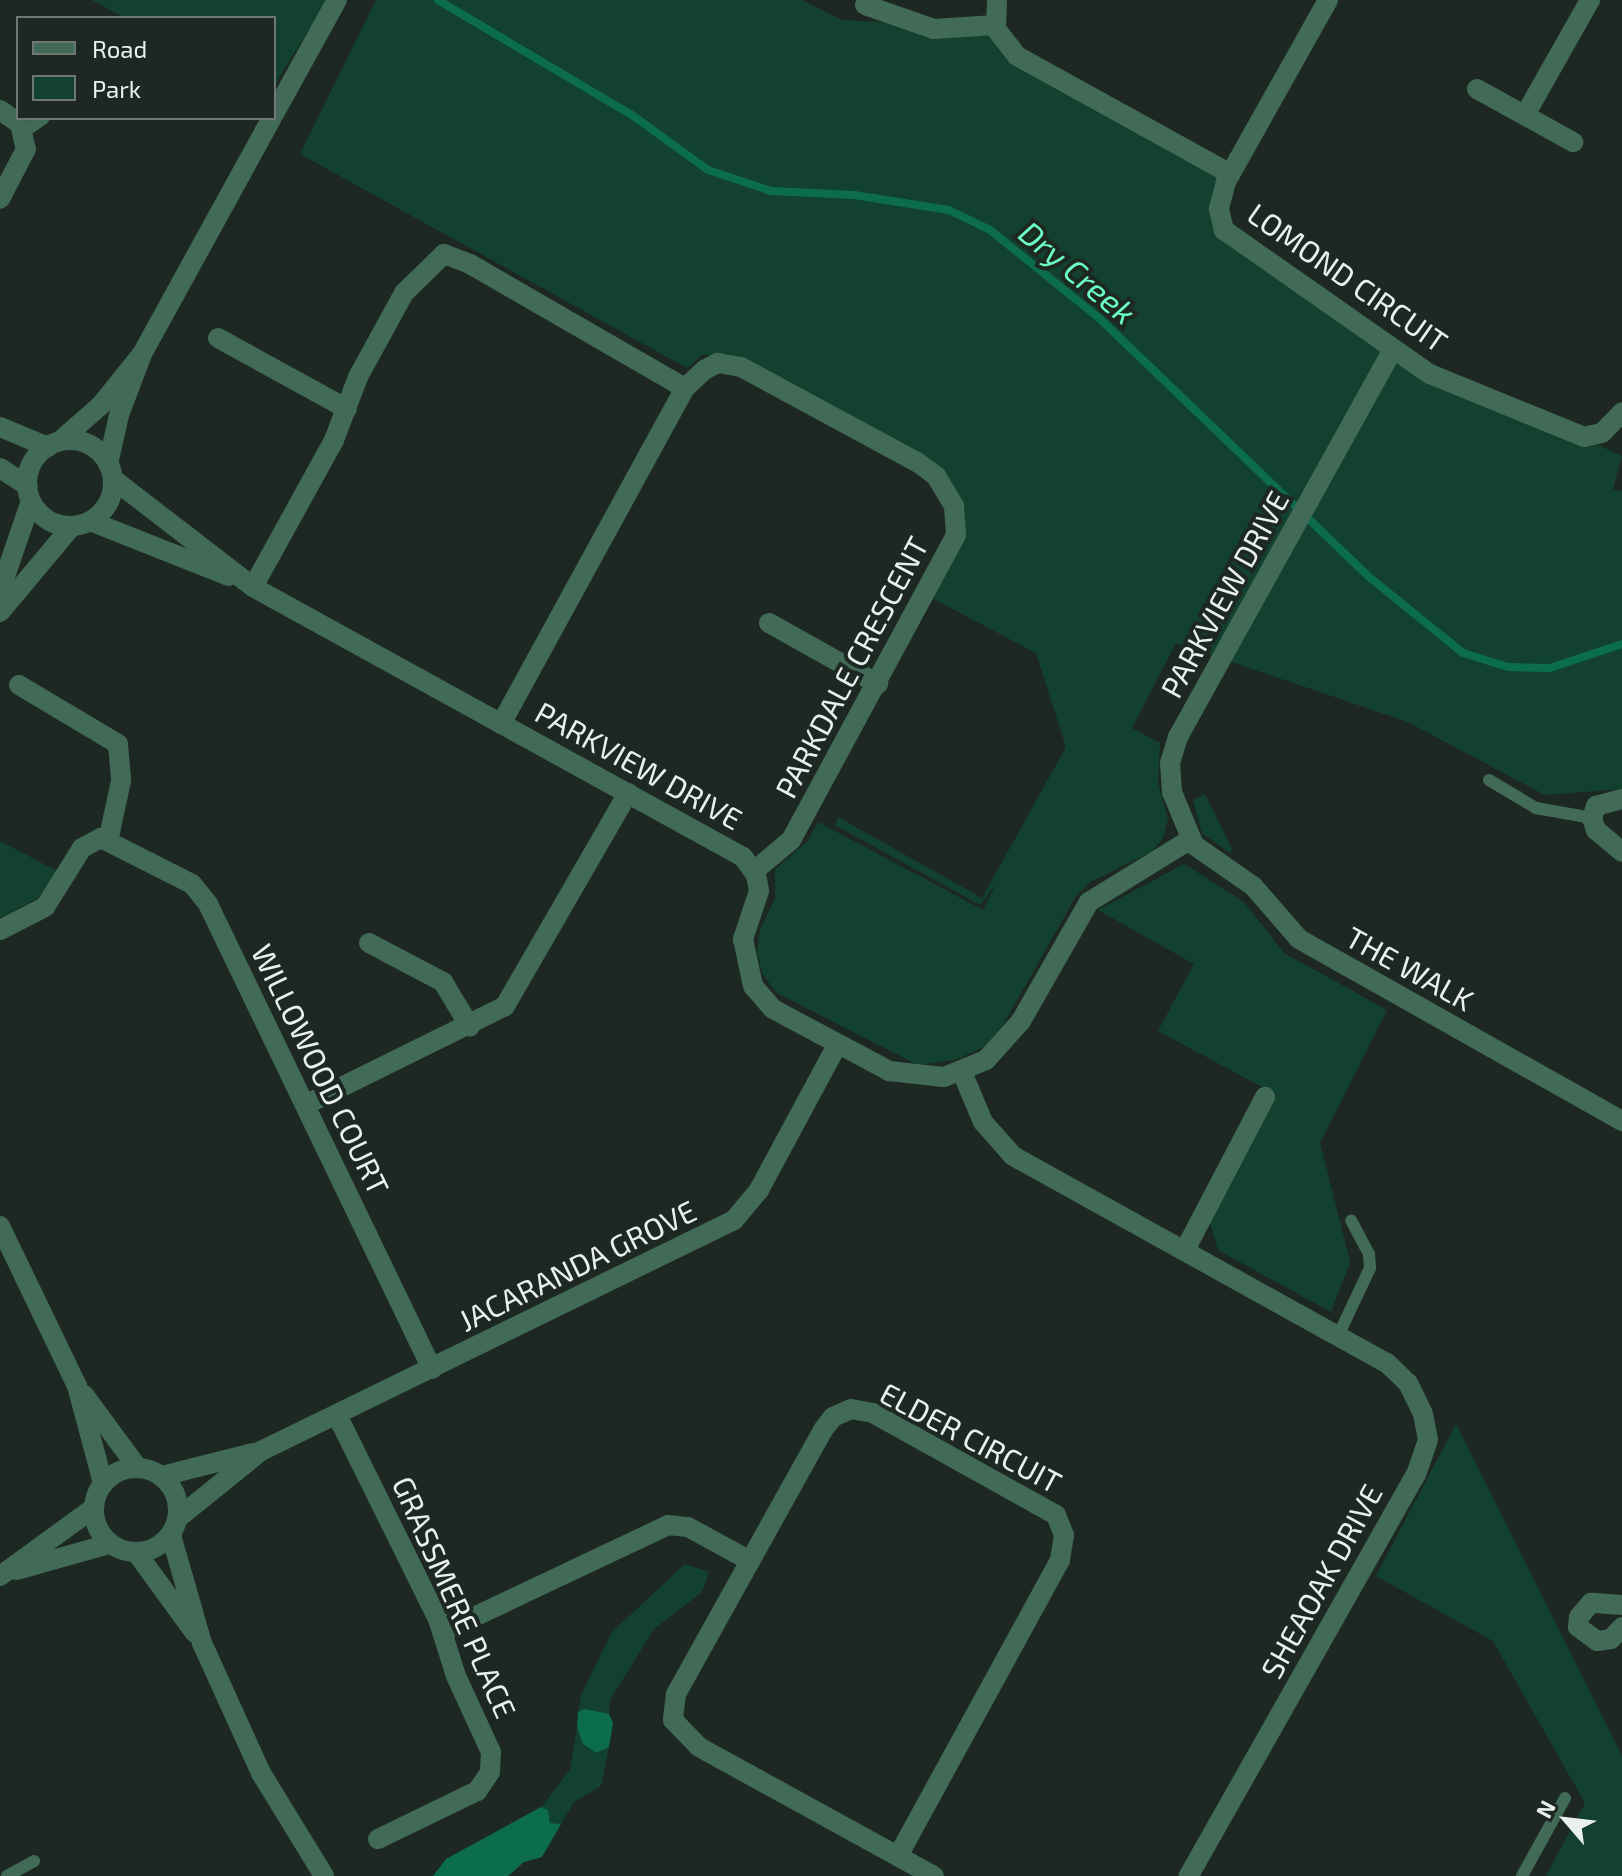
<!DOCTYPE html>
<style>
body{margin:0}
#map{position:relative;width:1622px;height:1876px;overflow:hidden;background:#1e2823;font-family:"Exo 2",sans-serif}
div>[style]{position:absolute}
.green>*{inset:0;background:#12422f}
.water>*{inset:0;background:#0b6d4d}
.stream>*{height:8px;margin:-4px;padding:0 4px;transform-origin:4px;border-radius:4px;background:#0b6d4d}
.service>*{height:12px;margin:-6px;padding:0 6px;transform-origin:6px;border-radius:6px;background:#416a58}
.minor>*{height:20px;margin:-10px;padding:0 10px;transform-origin:10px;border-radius:10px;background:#416a58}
.tertiary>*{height:20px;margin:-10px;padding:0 10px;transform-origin:10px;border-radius:10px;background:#416a58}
.tertiary>.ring{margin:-10px;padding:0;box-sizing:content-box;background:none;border:20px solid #416a58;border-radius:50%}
span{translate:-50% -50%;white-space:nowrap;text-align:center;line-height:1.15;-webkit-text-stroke:8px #1e2823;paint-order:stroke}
.street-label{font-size:30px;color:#e9f0ed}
.water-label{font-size:32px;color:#6bffc4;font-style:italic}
.legend{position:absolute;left:16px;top:16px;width:260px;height:104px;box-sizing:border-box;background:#1e2823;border:2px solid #6f7874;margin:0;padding:10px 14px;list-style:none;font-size:24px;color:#e9f0ed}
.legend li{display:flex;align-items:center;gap:16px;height:40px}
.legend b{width:40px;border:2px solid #6f7874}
.north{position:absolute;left:1526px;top:1780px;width:80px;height:80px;-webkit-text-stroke:6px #1e2823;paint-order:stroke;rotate:298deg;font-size:22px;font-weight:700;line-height:32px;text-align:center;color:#e9f0ed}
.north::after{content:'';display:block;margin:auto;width:28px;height:36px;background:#e9f0ed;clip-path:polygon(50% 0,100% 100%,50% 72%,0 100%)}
</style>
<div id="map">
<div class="green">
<div style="clip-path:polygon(92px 0,327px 0,274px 86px,274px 18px,125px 18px)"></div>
<div style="clip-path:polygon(376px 0,802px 0,842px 20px,996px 29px,1017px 56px,1226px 182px,1221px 221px,1392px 351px,1622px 456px,1613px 489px,1622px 491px,1622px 789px,1545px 795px,1408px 722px,1176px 643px,1132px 728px,1160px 743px,1158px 783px,1168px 819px,1163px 838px,1151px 852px,1090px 882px,1076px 896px,1003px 1025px,985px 1046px,958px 1059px,918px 1065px,777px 993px,762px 973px,757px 952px,760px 930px,775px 899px,775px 869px,808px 841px,818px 822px,983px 910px,997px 882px,980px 905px,835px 825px,838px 817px,982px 898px,1066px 747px,1036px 653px,926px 595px,956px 535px,936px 477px,741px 367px,704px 354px,687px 368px,300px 154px)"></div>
<div style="clip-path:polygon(1205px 794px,1232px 849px,1230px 853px,1202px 833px,1193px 800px)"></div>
<div style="clip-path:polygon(0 841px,57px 871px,38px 898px,0 918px)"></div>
<div style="clip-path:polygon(1184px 864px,1244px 902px,1284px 953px,1387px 1010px,1320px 1143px,1350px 1262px,1331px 1312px,1218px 1250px,1210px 1222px,1277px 1095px,1158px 1031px,1194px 964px,1098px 910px)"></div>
<div style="clip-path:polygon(1456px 1424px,1622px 1756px,1622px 1876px,1546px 1876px,1585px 1803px,1493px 1641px,1376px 1576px)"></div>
<div style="clip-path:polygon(685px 1564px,709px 1572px,702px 1592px,654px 1629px,610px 1700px,609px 1714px,578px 1712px,582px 1693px,612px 1632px)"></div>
<div style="clip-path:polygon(577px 1728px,583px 1744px,596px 1753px,609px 1747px,601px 1786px,574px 1802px,561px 1824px,550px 1823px,548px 1811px,541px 1807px,570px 1770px)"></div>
</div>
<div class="water">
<div style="clip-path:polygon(585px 1709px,609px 1714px,613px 1723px,609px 1747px,596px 1753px,583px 1744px,577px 1728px,578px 1712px)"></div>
<div style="clip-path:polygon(541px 1807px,548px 1810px,550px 1823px,561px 1824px,542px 1857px,524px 1862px,508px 1876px,433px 1876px,446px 1859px)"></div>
</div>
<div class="stream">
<div style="left:438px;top:0;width:226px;rotate:30.7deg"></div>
<div style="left:632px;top:115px;width:94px;rotate:35.9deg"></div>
<div style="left:708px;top:170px;width:66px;rotate:18.4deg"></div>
<div style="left:771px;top:191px;width:83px;rotate:2.8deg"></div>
<div style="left:854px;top:195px;width:96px;rotate:9deg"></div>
<div style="left:949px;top:210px;width:46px;rotate:26deg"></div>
<div style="left:990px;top:230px;width:139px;rotate:38.9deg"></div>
<div style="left:1098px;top:317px;width:374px;rotate:43.8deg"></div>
<div style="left:1368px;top:576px;width:122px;rotate:39deg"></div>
<div style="left:1463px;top:653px;width:47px;rotate:17.3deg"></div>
<div style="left:1508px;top:667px;width:42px;rotate:1.4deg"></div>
<div style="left:1550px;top:668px;width:76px;rotate:-18.4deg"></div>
</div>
<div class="service">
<div style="left:24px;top:132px;width:24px;rotate:-35deg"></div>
<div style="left:1489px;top:780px;width:55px;rotate:30.8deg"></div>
<div style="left:1536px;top:808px;width:57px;rotate:10.1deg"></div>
<div style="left:1338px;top:1336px;width:75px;rotate:-64.8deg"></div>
<div style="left:1370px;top:1268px;width:14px;rotate:-94deg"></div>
<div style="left:1369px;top:1254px;width:38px;rotate:-118deg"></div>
<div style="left:7px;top:1876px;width:31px;rotate:-29deg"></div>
<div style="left:1522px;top:1876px;width:89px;rotate:-61.1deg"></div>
</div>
<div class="minor">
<div style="left:997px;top:0;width:29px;rotate:92deg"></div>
<div style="left:996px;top:29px;width:34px;rotate:52deg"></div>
<div style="left:1017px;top:56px;width:244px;rotate:28.9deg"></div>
<div style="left:1328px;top:0;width:209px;rotate:119.3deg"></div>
<div style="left:1226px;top:182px;width:28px;rotate:105deg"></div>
<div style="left:1219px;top:209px;width:22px;rotate:77deg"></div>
<div style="left:1224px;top:230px;width:251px;rotate:35deg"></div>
<div style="left:1430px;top:374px;width:166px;rotate:22.2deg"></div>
<div style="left:1584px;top:437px;width:18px;rotate:-13deg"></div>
<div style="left:1602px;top:433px;width:29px;rotate:-46deg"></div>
<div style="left:865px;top:5px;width:73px;rotate:19.2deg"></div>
<div style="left:934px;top:29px;width:61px;rotate:-3.8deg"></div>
<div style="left:1477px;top:89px;width:110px;rotate:28.9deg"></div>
<div style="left:0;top:110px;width:24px;rotate:35deg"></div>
<div style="left:20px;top:124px;width:26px;rotate:77deg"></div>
<div style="left:26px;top:149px;width:56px;rotate:117.5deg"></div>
<div style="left:1525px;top:115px;width:132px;rotate:-60.5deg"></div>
<div style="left:218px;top:338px;width:147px;rotate:28.8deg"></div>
<div style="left:1392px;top:351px;width:441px;rotate:119deg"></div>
<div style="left:1178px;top:737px;width:27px;rotate:107deg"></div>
<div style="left:1170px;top:763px;width:29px;rotate:86deg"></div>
<div style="left:1172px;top:792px;width:57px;rotate:67.5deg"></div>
<div style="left:1194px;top:845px;width:72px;rotate:34.8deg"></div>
<div style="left:1253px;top:886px;width:70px;rotate:49deg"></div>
<div style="left:1299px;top:939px;width:371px;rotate:29.4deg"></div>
<div style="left:0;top:427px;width:52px;rotate:22.6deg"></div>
<div style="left:0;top:468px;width:33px;rotate:33deg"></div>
<div style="left:113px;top:479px;width:177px;rotate:37.6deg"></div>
<div style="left:253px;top:587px;width:559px;rotate:28.86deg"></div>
<div style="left:743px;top:857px;width:22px;rotate:54deg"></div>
<div style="left:756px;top:875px;width:16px;rotate:79deg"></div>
<div style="left:759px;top:891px;width:51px;rotate:108.4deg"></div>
<div style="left:743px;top:939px;width:48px;rotate:78deg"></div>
<div style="left:753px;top:986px;width:30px;rotate:49deg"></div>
<div style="left:773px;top:1009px;width:132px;rotate:28.1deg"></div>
<div style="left:889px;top:1071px;width:55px;rotate:6.2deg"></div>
<div style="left:944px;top:1077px;width:45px;rotate:-22deg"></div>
<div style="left:986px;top:1060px;width:52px;rotate:-48.1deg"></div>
<div style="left:1021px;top:1021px;width:137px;rotate:-60.3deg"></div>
<div style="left:1089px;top:902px;width:120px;rotate:-31.7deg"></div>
<div style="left:90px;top:521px;width:149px;rotate:21.6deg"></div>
<div style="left:253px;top:587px;width:168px;rotate:-61.1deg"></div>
<div style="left:334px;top:440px;width:67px;rotate:-69.1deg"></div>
<div style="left:358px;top:377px;width:96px;rotate:-61.3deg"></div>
<div style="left:404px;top:293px;width:56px;rotate:-44.3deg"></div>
<div style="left:444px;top:254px;width:28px;rotate:21deg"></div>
<div style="left:470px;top:264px;width:248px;rotate:30deg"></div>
<div style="left:769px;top:623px;width:125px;rotate:29.2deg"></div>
<div style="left:19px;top:685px;width:115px;rotate:30.8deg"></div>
<div style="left:118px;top:744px;width:37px;rotate:85deg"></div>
<div style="left:121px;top:781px;width:61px;rotate:102.2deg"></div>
<div style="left:501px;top:724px;width:383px;rotate:-61.3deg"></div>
<div style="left:685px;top:388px;width:26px;rotate:-43deg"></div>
<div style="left:704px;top:370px;width:16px;rotate:-27deg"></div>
<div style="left:718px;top:363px;width:23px;rotate:10deg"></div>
<div style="left:741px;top:367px;width:200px;rotate:28.4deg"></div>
<div style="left:917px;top:462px;width:24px;rotate:36deg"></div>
<div style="left:936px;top:476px;width:35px;rotate:59deg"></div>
<div style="left:954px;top:506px;width:29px;rotate:86deg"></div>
<div style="left:956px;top:535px;width:347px;rotate:118.4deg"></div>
<div style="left:791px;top:840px;width:48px;rotate:140deg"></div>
<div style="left:1622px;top:799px;width:27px;rotate:165deg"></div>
<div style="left:1596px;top:806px;width:13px;rotate:108deg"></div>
<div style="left:1592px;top:818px;width:13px;rotate:72deg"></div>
<div style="left:1596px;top:830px;width:34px;rotate:40deg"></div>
<div style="left:0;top:930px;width:51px;rotate:-27.1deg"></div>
<div style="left:45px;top:907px;width:70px;rotate:-57.9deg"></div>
<div style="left:82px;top:848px;width:21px;rotate:-28deg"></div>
<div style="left:101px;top:838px;width:102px;rotate:26.8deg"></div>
<div style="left:192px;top:884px;width:26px;rotate:51deg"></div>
<div style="left:208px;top:904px;width:516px;rotate:64.28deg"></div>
<div style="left:369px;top:943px;width:84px;rotate:27.8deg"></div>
<div style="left:443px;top:982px;width:52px;rotate:59deg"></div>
<div style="left:962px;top:1072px;width:54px;rotate:67.2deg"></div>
<div style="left:983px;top:1122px;width:45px;rotate:48.6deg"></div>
<div style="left:1013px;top:1156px;width:427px;rotate:29deg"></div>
<div style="left:1387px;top:1363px;width:29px;rotate:44deg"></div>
<div style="left:1408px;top:1383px;width:34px;rotate:64deg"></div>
<div style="left:1423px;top:1414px;width:26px;rotate:79deg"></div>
<div style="left:1428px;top:1440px;width:36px;rotate:109deg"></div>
<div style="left:1416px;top:1474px;width:462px;rotate:119.5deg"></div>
<div style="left:305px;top:1105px;width:223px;rotate:-26.3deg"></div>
<div style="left:505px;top:1006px;width:246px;rotate:-60deg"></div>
<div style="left:1185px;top:1250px;width:173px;rotate:-62.4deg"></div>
<div style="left:337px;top:1415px;width:228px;rotate:63.7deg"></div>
<div style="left:438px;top:1619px;width:60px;rotate:72.5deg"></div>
<div style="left:456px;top:1676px;width:84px;rotate:65.3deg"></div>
<div style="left:491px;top:1752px;width:20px;rotate:93deg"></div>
<div style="left:490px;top:1772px;width:23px;rotate:124deg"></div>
<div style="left:477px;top:1791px;width:110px;rotate:154.1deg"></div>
<div style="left:162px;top:1476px;width:94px;rotate:-14.2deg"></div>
<div style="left:178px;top:1518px;width:107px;rotate:-38.9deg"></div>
<div style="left:261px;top:1451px;width:526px;rotate:-26.03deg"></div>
<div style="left:734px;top:1220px;width:39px;rotate:-50deg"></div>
<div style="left:759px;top:1190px;width:165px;rotate:-61.7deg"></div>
<div style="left:17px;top:1570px;width:96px;rotate:-15.8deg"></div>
<div style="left:0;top:1576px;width:112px;rotate:-36deg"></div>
<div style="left:1622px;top:1605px;width:31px;rotate:-176deg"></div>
<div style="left:1591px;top:1603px;width:18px;rotate:131deg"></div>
<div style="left:1579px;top:1617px;width:10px;rotate:96deg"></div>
<div style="left:1578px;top:1627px;width:24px;rotate:36deg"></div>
<div style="left:1597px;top:1641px;width:14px;rotate:-8deg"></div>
<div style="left:1611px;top:1639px;width:16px;rotate:-47deg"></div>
<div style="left:442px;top:1632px;width:250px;rotate:-25.3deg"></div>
<div style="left:668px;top:1525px;width:20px;rotate:6deg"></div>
<div style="left:688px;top:1527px;width:71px;rotate:28.7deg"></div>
<div style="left:898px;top:1856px;width:337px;rotate:-61.3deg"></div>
<div style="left:1060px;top:1560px;width:25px;rotate:-81deg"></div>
<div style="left:1064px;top:1535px;width:22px;rotate:-112deg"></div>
<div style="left:1056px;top:1515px;width:21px;rotate:-151deg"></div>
<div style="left:1038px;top:1505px;width:189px;rotate:-150.9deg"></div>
<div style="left:873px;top:1413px;width:22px;rotate:-170deg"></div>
<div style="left:851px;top:1409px;width:20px;rotate:156deg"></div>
<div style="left:833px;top:1417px;width:16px;rotate:128deg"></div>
<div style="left:823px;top:1430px;width:302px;rotate:119.1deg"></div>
<div style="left:676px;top:1694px;width:26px;rotate:97deg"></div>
<div style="left:673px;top:1720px;width:37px;rotate:46deg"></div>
<div style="left:699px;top:1747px;width:268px;rotate:28.8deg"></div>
</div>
<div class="tertiary">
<div style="left:274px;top:114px;width:130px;rotate:-61.1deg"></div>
<div class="ring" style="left:27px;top:440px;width:66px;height:66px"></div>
<div style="left:60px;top:441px;width:55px;rotate:-41.3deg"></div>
<div style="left:101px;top:405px;width:65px;rotate:-51.2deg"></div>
<div style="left:108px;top:464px;width:50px;rotate:-77.3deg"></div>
<div style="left:119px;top:415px;width:65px;rotate:-69.3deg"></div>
<div style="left:142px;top:354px;width:269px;rotate:-61.2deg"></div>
<div style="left:0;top:591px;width:95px;rotate:-71deg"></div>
<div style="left:0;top:612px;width:112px;rotate:-50.1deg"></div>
<div style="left:0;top:1226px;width:178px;rotate:64.3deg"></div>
<div style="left:77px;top:1386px;width:100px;rotate:75deg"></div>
<div style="left:84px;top:1395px;width:89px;rotate:53.6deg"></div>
<div class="ring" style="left:94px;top:1468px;width:64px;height:64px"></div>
<div style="left:171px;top:1535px;width:112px;rotate:74deg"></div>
<div style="left:202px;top:1643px;width:143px;rotate:65.6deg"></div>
<div style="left:261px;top:1773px;width:121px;rotate:58.5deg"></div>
<div style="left:136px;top:1552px;width:100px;rotate:53.9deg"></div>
</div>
<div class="street-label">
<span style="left:1348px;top:277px;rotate:35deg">LOMOND CIRCUIT</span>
<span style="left:1224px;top:594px;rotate:-61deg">PARKVIEW DRIVE</span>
<span style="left:851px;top:667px;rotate:-62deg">PARKDALE CRESCENT</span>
<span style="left:639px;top:765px;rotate:29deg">PARKVIEW DRIVE</span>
<span style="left:1410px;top:968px;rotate:29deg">THE WALK</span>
<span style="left:321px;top:1069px;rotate:64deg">WILLOWOOD COURT</span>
<span style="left:577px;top:1265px;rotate:-26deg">JACARANDA GROVE</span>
<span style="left:971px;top:1437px;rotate:28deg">ELDER CIRCUIT</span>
<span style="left:1321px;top:1581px;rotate:-61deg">SHEAOAK DRIVE</span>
<span style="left:455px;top:1597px;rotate:66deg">GRASSMERE PLACE</span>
</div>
<div class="water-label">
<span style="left:1078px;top:272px;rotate:40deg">Dry Creek</span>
</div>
<ul class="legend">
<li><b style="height:10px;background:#416a58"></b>Road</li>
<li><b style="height:22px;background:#12422f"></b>Park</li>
</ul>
<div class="north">N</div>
</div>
